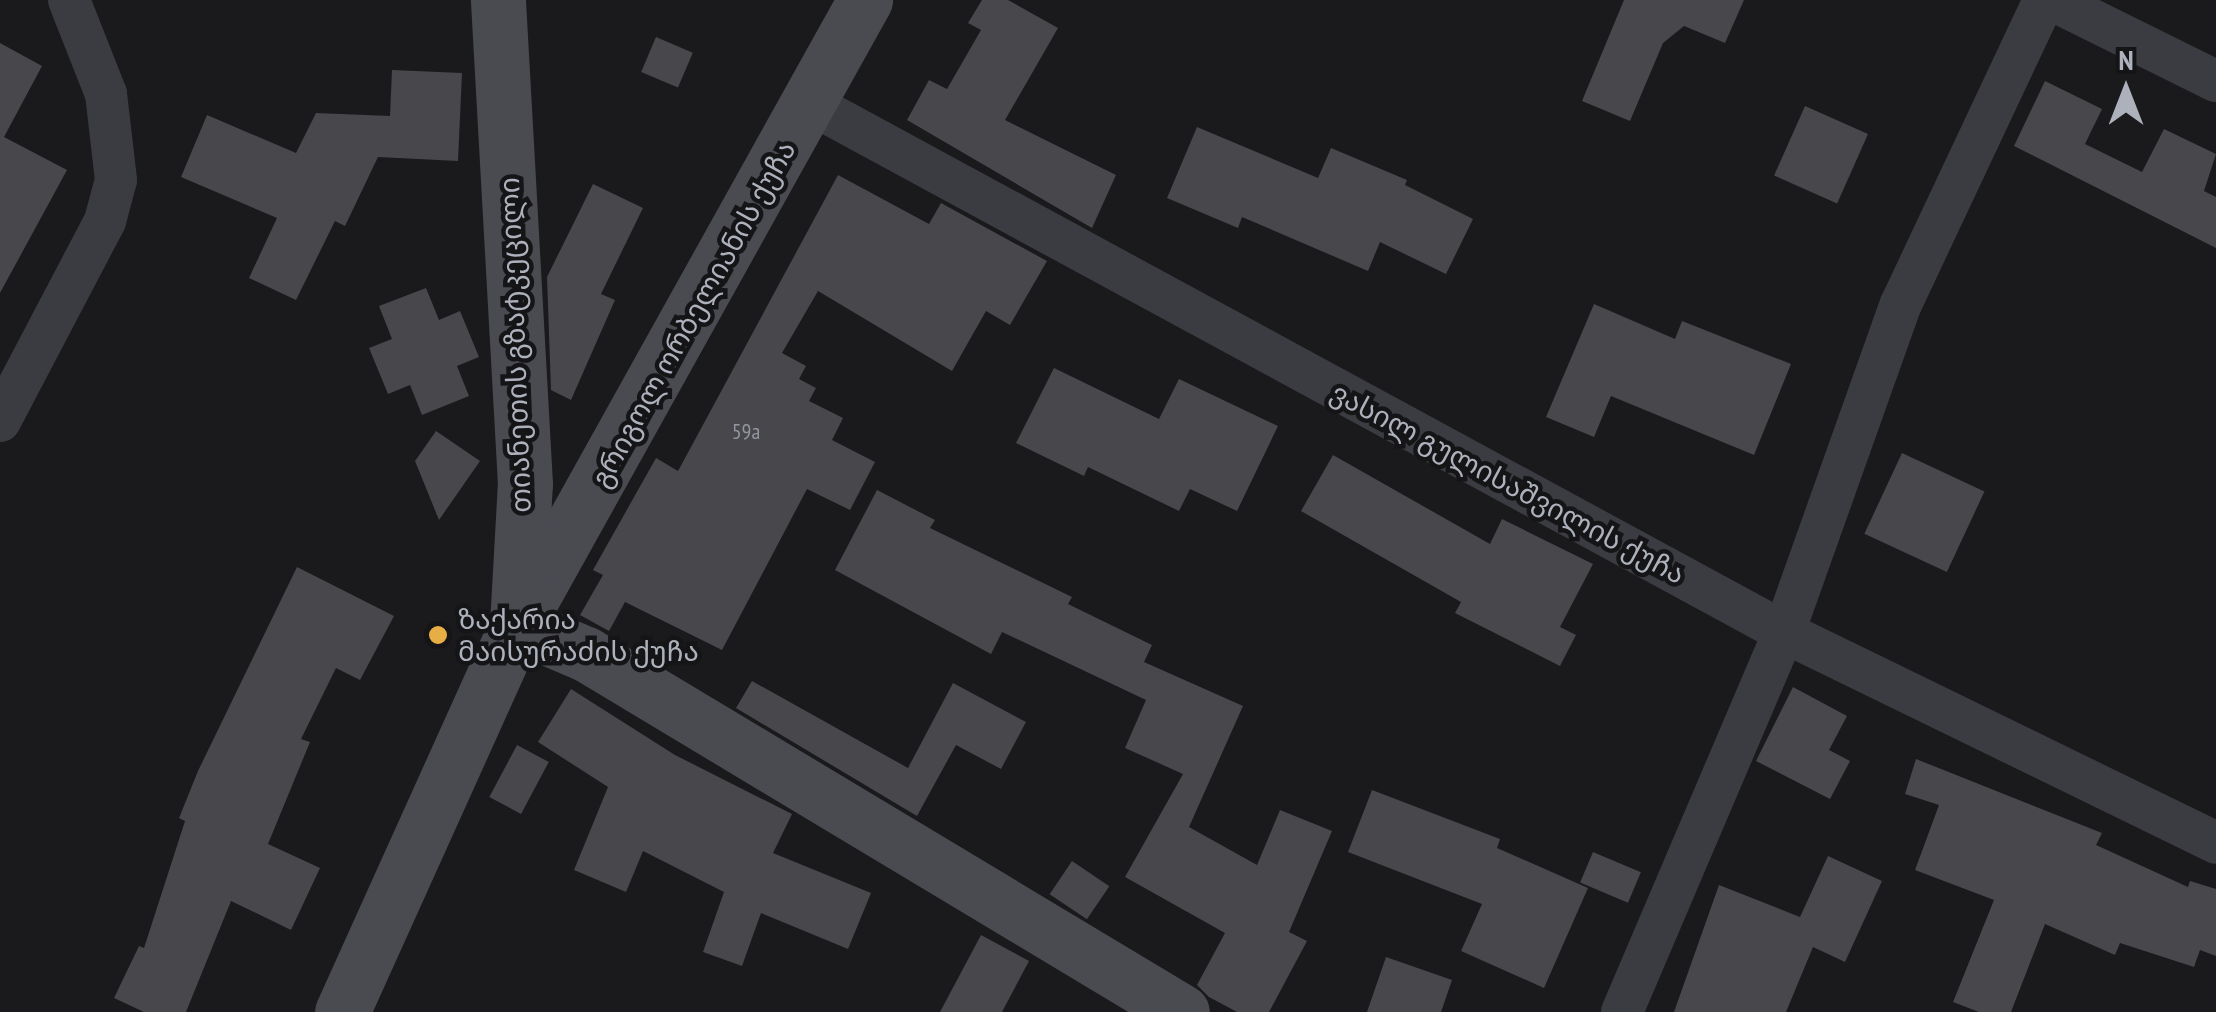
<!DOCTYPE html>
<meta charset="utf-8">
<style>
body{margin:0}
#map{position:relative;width:2216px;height:1012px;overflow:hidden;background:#1a1a1c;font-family:"PT Sans Narrow","Noto Sans Georgian",sans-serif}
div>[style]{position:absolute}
.building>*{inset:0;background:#47474c;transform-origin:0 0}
.street>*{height:42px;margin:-21px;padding:0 21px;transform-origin:21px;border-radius:21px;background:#3b3c41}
.secondary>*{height:55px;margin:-27.5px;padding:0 27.5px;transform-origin:27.5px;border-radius:27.5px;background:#494b51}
.dots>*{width:28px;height:28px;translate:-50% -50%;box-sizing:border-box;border:5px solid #151517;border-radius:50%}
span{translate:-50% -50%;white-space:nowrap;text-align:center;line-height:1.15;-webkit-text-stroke:9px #151517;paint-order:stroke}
.number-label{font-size:22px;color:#94969f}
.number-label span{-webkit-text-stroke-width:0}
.street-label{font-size:28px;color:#adb1bb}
.poi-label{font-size:28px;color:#adb1bb}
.left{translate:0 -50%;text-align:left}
.north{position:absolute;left:2076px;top:40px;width:100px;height:100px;-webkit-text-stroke:8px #151517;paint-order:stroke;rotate:0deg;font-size:28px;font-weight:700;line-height:40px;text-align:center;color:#adb1bb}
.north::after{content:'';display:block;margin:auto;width:35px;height:45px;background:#adb1bb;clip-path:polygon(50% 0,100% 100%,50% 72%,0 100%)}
</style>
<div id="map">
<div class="building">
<div style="clip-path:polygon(982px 0,1008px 0,1058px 28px,1005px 120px,1116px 175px,1092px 228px,907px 120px,929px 80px,947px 89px,981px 30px,968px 23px)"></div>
<div style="clip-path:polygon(1624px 0,1744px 0,1725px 43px,1684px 26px,1663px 43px,1630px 121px,1582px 101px)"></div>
<div style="left:656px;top:37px;width:40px;height:38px;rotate:23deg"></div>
<div style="clip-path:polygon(0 43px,42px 66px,4px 137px,67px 170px,0 293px)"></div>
<div style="clip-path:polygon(392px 70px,462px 73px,458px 161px,378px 157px,345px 226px,335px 221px,296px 300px,249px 278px,277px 218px,181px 177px,207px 115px,296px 153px,316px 113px,390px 116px)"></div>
<div style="clip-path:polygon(2045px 81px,2102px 109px,2085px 144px,2142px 172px,2164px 129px,2216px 154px,2204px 191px,2216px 197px,2216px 248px,2014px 146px)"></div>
<div style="left:1805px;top:106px;width:69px;height:76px;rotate:24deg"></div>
<div style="clip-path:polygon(1197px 127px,1318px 178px,1331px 148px,1407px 180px,1405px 185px,1473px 219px,1446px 274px,1380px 242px,1368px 271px,1242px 217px,1238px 228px,1167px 198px)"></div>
<div style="clip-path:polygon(838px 175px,929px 224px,941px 203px,1047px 261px,1010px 325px,986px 311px,952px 371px,818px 291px,782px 353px,806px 366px,799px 379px,816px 388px,809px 401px,843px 418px,832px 440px,875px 462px,850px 510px,807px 489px,722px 650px,625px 602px,609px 631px,580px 615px,603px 575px,593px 570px,656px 458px,678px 471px)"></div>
<div style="clip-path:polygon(593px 184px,643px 208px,601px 294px,615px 300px,571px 400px,551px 390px,547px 277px)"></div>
<div style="clip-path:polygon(426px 288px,439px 320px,460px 311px,479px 357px,457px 366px,469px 396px,422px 415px,410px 385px,388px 394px,369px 348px,392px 339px,379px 306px)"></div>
<div style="clip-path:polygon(1594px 304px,1675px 339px,1682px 321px,1791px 364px,1754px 455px,1611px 396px,1594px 437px,1546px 417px)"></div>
<div style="clip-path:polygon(1054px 368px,1159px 419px,1179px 379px,1278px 426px,1237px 511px,1190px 489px,1179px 511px,1088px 467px,1084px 476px,1016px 443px)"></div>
<div style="clip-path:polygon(436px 431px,480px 461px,439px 520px,415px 461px)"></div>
<div style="left:1902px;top:453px;width:91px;height:89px;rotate:25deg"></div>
<div style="clip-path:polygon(1333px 455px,1490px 544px,1502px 519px,1593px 564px,1560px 627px,1576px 635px,1560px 666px,1455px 613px,1461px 602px,1301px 511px)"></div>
<div style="clip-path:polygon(877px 490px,935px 520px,930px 528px,1072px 597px,1068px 604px,1152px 645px,1144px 662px,1243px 706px,1189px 827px,1257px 865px,1280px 810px,1332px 831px,1289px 932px,1307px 941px,1269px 1012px,1237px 1012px,1209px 997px,1197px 985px,1225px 933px,1125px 877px,1183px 774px,1125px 748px,1146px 700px,1002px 632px,991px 654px,835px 570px)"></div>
<div style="clip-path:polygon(297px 567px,394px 616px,360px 680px,336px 668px,301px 739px,310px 742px,268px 844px,320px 868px,291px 930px,231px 901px,186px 1012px,144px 1012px,114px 998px,139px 946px,144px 948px,185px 821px,179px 818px,198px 771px)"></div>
<div style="clip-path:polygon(752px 681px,908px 768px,953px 683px,1026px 722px,1001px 769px,956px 745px,917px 816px,736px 708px)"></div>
<div style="clip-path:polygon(1793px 687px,1847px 716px,1829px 750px,1850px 761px,1830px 799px,1756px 761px)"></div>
<div style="clip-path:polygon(571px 689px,675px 755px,792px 814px,773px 853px,871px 893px,848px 949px,761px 913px,742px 966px,703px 952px,724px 892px,643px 851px,626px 892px,574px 870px,608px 787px,538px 742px)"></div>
<div style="left:517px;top:745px;width:36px;height:59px;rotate:28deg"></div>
<div style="clip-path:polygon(1916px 759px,2102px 833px,2096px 845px,2188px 887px,2190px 881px,2216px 889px,2216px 956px,2200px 950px,2194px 967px,2120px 943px,2115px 955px,2045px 924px,2011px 1012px,1979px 1012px,1953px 1002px,1994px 900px,1915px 870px,1939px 805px,1905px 794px)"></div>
<div style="clip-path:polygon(1372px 790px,1500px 839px,1497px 848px,1588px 888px,1544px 988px,1461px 951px,1482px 904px,1348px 852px)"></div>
<div style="left:1593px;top:852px;width:52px;height:33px;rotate:23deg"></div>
<div style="clip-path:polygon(1828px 856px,1882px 881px,1845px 962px,1813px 947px,1786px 1012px,1674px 1012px,1719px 885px,1800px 917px)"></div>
<div style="left:1072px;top:861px;width:45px;height:40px;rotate:34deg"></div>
<div style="clip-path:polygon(981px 935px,1029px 961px,1002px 1012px,940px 1012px)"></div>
<div style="clip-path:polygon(1386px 957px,1452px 980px,1441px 1012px,1367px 1012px)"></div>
</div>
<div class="street">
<div style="left:2052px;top:0;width:183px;rotate:26.3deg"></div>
<div style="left:811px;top:104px;width:1107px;rotate:28.49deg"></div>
<div style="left:1784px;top:632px;width:481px;rotate:26deg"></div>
<div style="left:0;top:421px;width:226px;rotate:-62.3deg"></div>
<div style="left:105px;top:221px;width:42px;rotate:-75deg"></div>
<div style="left:116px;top:180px;width:87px;rotate:-96.6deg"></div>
<div style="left:106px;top:94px;width:101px;rotate:-111.5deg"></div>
<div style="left:1622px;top:1012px;width:413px;rotate:-66.9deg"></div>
<div style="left:1784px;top:632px;width:348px;rotate:-70.4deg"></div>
<div style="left:1901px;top:304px;width:336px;rotate:-64.8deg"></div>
</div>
<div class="secondary">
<div style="left:523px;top:614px;width:703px;rotate:-60.88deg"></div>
<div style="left:517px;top:625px;width:75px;rotate:22.8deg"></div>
<div style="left:586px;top:654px;width:695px;rotate:30.99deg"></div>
<div style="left:342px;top:1012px;width:425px;rotate:-65.7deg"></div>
<div style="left:517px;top:625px;width:141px;rotate:-86.8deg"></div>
<div style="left:525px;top:484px;width:485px;rotate:-93.2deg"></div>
</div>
<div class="dots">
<div style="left:438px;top:635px;background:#e8ae46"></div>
</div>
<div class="number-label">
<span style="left:746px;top:432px">59a</span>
</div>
<div class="street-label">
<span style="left:693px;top:314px;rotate:-61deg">გრიგოლ ორბელიანის ქუჩა</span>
<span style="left:515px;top:345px;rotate:-92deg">თიანეთის გზატკეცილი</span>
<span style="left:1508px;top:483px;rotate:28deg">ვასილ გულისაშვილის ქუჩა</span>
</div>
<div class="poi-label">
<span class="left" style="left:458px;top:635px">ზაქარია<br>მაისურაძის ქუჩა</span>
</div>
<div class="north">N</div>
</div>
